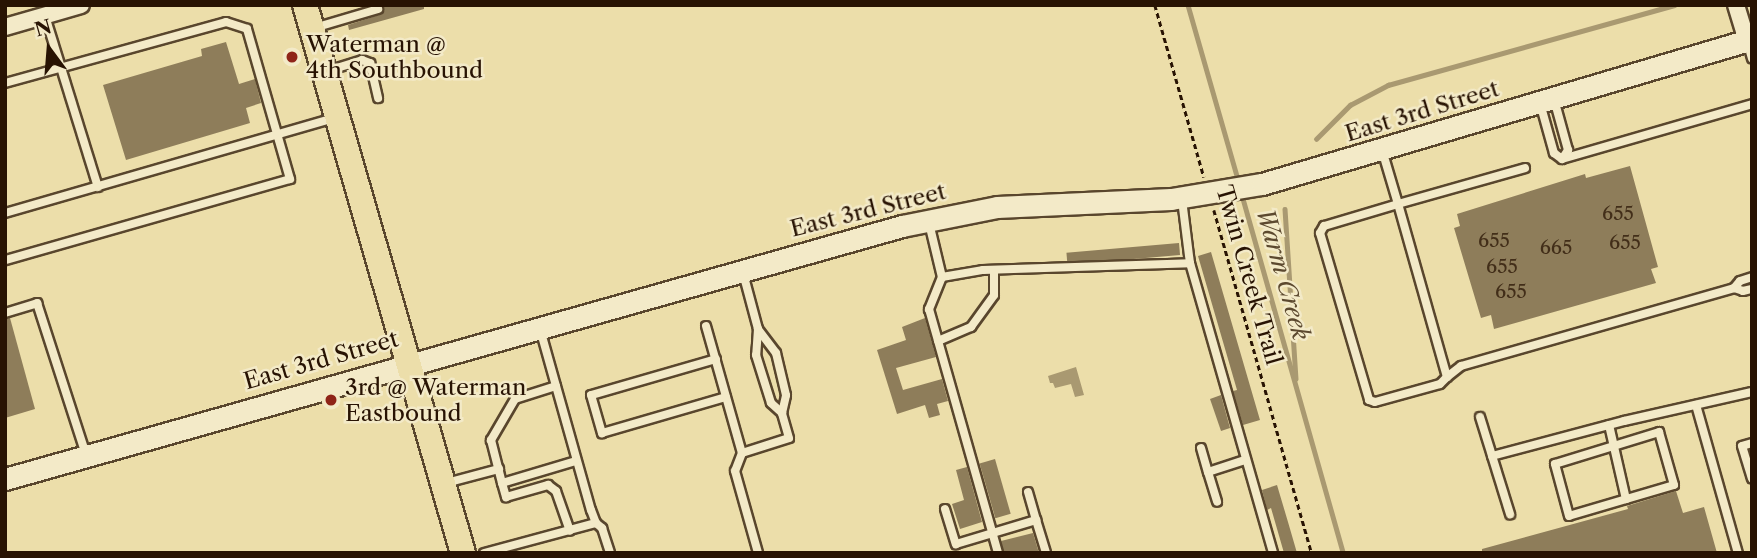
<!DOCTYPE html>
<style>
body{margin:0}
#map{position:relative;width:1757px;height:558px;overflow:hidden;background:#ecdeaa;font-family:"Libre Caslon Text",serif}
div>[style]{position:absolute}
.water>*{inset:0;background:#a99971}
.stream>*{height:4.5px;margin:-2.25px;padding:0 2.25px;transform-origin:2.25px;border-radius:2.25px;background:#a99971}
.building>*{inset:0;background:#8e7d5a;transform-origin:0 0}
.path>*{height:2.5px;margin-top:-1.25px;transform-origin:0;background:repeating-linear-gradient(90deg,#281303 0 5px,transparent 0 8.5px)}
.roads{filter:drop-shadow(2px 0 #59462d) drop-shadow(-2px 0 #59462d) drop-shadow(0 2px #59462d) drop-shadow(0 -2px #59462d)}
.service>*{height:8px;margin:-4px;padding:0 4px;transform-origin:4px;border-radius:4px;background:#f3eac8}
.minor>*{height:16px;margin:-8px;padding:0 8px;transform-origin:8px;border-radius:8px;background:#f3eac8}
.secondary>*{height:21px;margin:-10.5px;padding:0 10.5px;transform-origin:10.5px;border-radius:10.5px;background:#f3eac8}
.primary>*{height:24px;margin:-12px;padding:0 12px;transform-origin:12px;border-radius:12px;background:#ecdeaa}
.dots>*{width:19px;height:19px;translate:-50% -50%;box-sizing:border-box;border:4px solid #f3eac8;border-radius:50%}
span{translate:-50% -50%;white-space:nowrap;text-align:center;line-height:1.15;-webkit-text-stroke:5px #f3eac8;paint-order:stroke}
.number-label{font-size:19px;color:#422e19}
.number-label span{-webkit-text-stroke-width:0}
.poi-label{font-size:23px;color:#281303}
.left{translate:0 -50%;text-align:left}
.street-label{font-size:23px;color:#281303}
.water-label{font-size:24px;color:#5c492f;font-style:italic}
.frame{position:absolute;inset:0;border:7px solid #281303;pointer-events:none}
.north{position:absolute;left:14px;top:14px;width:70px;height:70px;-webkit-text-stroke:5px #f3eac8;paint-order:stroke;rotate:344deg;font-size:19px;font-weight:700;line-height:28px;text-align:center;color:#281303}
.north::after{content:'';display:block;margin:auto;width:24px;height:32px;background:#281303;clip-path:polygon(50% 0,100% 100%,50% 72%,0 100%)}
</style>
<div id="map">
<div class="water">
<div style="clip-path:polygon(1076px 367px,1084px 395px,1075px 397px,1071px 384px,1055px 388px,1053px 383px,1050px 383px,1048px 376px)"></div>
</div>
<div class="stream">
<div style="left:1188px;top:5px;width:185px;rotate:74deg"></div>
<div style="left:1316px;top:139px;width:48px;rotate:-45deg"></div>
<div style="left:1350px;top:105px;width:43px;rotate:-27.8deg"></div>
<div style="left:1388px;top:85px;width:297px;rotate:-15.6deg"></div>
<div style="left:1242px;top:195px;width:372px;rotate:74.2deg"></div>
<div style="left:1285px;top:209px;width:170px;rotate:86.3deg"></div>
</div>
<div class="building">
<div style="clip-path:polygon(383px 5px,424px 5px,424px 9px,349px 30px,348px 25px,382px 14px)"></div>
<div style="clip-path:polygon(226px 42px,239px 84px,255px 79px,261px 103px,246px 108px,250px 123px,126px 160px,103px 85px,202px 56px,201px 49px)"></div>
<div style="clip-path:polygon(1630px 166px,1658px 267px,1651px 269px,1656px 283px,1494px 329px,1491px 315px,1481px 318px,1454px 228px,1460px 226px,1457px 214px,1585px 174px,1586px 178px)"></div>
<div style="left:1179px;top:243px;width:12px;height:113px;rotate:85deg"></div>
<div style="clip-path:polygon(1211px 252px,1260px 420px,1243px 425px,1233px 391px,1237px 390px,1198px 256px)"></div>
<div style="clip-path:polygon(10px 318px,35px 409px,5px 418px,5px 319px)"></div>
<div style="clip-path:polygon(925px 318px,936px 357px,896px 368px,903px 390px,942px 379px,948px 401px,937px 404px,940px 415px,929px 418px,925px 405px,897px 414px,877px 350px,906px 340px,902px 327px)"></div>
<div style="clip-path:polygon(1221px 395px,1230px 428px,1221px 431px,1210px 399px)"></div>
<div style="left:995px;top:459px;width:57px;height:16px;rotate:74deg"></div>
<div style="clip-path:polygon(967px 467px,982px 522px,960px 529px,952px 504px,964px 500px,956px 470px)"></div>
<div style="clip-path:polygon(1277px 485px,1288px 522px,1297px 553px,1284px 553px,1271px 508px,1267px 510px,1262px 490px)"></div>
<div style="clip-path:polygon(1676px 491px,1683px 513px,1704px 507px,1717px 553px,1482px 553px,1482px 549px,1628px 509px,1627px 506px)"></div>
<div style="clip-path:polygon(1033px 533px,1039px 553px,1004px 553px,1001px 541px)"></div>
</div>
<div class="path">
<div style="left:1155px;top:5px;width:179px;rotate:74.1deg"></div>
<div style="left:1214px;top:210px;width:357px;rotate:74.1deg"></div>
</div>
<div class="roads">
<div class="service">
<div style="left:45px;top:16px;width:179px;rotate:72.8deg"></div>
<div style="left:314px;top:28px;width:67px;rotate:-16.5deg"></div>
<div style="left:1747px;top:41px;width:18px;rotate:74deg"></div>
<div style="left:327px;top:71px;width:37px;rotate:-17deg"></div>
<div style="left:362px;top:60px;width:9px;rotate:21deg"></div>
<div style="left:370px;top:63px;width:36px;rotate:77deg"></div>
<div style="left:5px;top:83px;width:229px;rotate:-15.4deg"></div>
<div style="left:226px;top:22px;width:22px;rotate:18deg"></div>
<div style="left:247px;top:29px;width:156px;rotate:74deg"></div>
<div style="left:290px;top:179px;width:296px;rotate:164.1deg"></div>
<div style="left:1540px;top:103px;width:52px;rotate:74.4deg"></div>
<div style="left:1554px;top:153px;width:10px;rotate:37deg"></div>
<div style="left:1562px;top:159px;width:11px;rotate:-56deg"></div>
<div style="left:1568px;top:150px;width:53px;rotate:-105.4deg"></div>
<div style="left:1382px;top:150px;width:56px;rotate:73.5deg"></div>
<div style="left:1398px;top:204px;width:132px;rotate:-15.8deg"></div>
<div style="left:1562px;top:159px;width:198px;rotate:-16.1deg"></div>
<div style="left:1182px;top:200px;width:64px;rotate:82.8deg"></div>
<div style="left:5px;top:213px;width:343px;rotate:-16.1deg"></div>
<div style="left:929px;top:223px;width:56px;rotate:76.5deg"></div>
<div style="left:942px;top:277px;width:35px;rotate:112deg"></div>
<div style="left:929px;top:309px;width:254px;rotate:74.2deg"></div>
<div style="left:743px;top:273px;width:58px;rotate:75deg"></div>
<div style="left:758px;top:329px;width:26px;rotate:94deg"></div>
<div style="left:756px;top:355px;width:50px;rotate:72.6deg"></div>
<div style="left:771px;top:403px;width:15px;rotate:42deg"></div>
<div style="left:942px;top:277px;width:42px;rotate:-9.7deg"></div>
<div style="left:983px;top:270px;width:207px;rotate:-1.9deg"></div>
<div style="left:1190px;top:263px;width:302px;rotate:74deg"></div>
<div style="left:1734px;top:288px;width:9px;rotate:-49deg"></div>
<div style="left:1740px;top:281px;width:13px;rotate:-18deg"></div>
<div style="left:5px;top:313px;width:34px;rotate:-17deg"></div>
<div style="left:37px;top:303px;width:160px;rotate:72.1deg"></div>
<div style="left:706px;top:326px;width:132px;rotate:74.2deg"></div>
<div style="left:742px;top:453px;width:49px;rotate:-17.7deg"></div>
<div style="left:789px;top:438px;width:26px;rotate:-106deg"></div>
<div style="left:782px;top:413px;width:18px;rotate:-77deg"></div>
<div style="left:786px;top:395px;width:43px;rotate:-103.4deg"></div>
<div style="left:776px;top:353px;width:30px;rotate:-127deg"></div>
<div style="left:540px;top:329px;width:188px;rotate:74.3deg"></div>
<div style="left:591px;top:510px;width:14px;rotate:69deg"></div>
<div style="left:596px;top:523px;width:8px;rotate:40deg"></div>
<div style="left:602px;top:528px;width:26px;rotate:72deg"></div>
<div style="left:938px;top:341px;width:36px;rotate:-23deg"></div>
<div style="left:971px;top:327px;width:39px;rotate:-54deg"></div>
<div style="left:994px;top:295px;width:25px;rotate:-90deg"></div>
<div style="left:716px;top:359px;width:130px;rotate:163.9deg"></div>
<div style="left:591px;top:395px;width:40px;rotate:74deg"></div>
<div style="left:602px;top:433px;width:129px;rotate:-16.2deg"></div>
<div style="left:1447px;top:377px;width:180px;rotate:-105.8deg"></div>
<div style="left:1398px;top:204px;width:77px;rotate:163.4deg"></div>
<div style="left:1324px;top:226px;width:8px;rotate:120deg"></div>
<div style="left:1320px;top:233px;width:174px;rotate:73.6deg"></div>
<div style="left:1369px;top:400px;width:6px;rotate:18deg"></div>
<div style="left:1375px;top:402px;width:67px;rotate:-15.5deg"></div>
<div style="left:1440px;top:384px;width:10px;rotate:-45deg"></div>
<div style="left:1447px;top:377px;width:18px;rotate:-38deg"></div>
<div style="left:1461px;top:366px;width:284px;rotate:-15.9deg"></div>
<div style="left:1734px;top:288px;width:9px;rotate:18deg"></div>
<div style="left:1743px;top:291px;width:9px;rotate:-13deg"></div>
<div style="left:556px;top:386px;width:43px;rotate:162.4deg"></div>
<div style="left:515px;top:399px;width:48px;rotate:120.3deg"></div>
<div style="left:491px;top:440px;width:44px;rotate:75.7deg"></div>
<div style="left:502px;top:483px;width:77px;rotate:-16.6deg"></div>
<div style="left:1696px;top:405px;width:154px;rotate:74.2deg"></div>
<div style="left:1480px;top:417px;width:102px;rotate:72.8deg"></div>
<div style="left:1609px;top:425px;width:76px;rotate:77.1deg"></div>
<div style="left:1659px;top:432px;width:55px;rotate:74.2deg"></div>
<div style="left:1674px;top:485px;width:109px;rotate:163.6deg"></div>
<div style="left:1569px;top:516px;width:54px;rotate:-105.1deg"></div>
<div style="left:1555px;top:464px;width:109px;rotate:-17.1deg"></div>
<div style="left:1752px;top:443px;width:10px;rotate:163deg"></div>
<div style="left:1742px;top:446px;width:34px;rotate:73deg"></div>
<div style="left:1201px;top:448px;width:25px;rotate:74deg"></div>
<div style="left:1208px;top:472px;width:40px;rotate:-18deg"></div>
<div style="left:742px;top:453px;width:19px;rotate:111deg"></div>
<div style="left:735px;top:471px;width:85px;rotate:74.3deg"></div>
<div style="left:1492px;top:456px;width:137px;rotate:-14.9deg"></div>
<div style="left:1624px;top:421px;width:131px;rotate:-12.8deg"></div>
<div style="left:1208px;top:472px;width:31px;rotate:73deg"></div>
<div style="left:446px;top:483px;width:55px;rotate:-14.8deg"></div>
<div style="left:502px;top:483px;width:15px;rotate:74deg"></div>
<div style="left:506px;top:497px;width:44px;rotate:-15.9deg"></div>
<div style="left:548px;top:485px;width:10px;rotate:37deg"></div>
<div style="left:556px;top:491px;width:42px;rotate:70.7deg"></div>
<div style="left:1028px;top:492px;width:29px;rotate:74deg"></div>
<div style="left:945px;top:509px;width:37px;rotate:73deg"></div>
<div style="left:956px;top:544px;width:84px;rotate:-16.7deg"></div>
<div style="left:1036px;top:520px;width:34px;rotate:73deg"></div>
<div style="left:484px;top:553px;width:116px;rotate:-15deg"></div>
</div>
<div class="minor">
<div style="left:1736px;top:5px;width:38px;rotate:73deg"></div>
<div style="left:5px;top:27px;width:79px;rotate:-16.1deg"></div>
</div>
<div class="secondary">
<div style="left:5px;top:479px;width:932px;rotate:-15.75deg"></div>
<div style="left:902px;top:226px;width:97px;rotate:-11.3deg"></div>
<div style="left:997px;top:207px;width:174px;rotate:-2.6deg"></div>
<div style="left:1171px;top:199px;width:92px;rotate:-9.4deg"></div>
<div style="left:1262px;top:184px;width:511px;rotate:-16.48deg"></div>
</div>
<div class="primary">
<div style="left:305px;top:5px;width:570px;rotate:73.92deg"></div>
</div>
</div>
<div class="dots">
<div style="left:292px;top:57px;background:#8f2418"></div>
<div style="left:331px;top:400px;background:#8f2418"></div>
</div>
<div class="number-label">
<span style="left:1618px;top:214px">655</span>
<span style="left:1494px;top:241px">655</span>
<span style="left:1625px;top:243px">655</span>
<span style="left:1556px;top:248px">665</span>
<span style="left:1502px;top:267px">655</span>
<span style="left:1511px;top:292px">655</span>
</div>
<div class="poi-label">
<span class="left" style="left:306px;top:57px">Waterman @<br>4th Southbound</span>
<span class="left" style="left:345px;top:400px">3rd @ Waterman<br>Eastbound</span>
</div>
<div class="street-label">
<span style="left:1422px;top:111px;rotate:-17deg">East 3rd Street</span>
<span style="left:868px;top:210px;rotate:-14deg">East 3rd Street</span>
<span style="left:1249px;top:275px;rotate:74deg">Twin Creek Trail</span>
<span style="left:321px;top:360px;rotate:-16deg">East 3rd Street</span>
</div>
<div class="water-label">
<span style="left:1283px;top:274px;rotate:74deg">Warm Creek</span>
</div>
<div class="frame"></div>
<div class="north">N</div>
</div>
